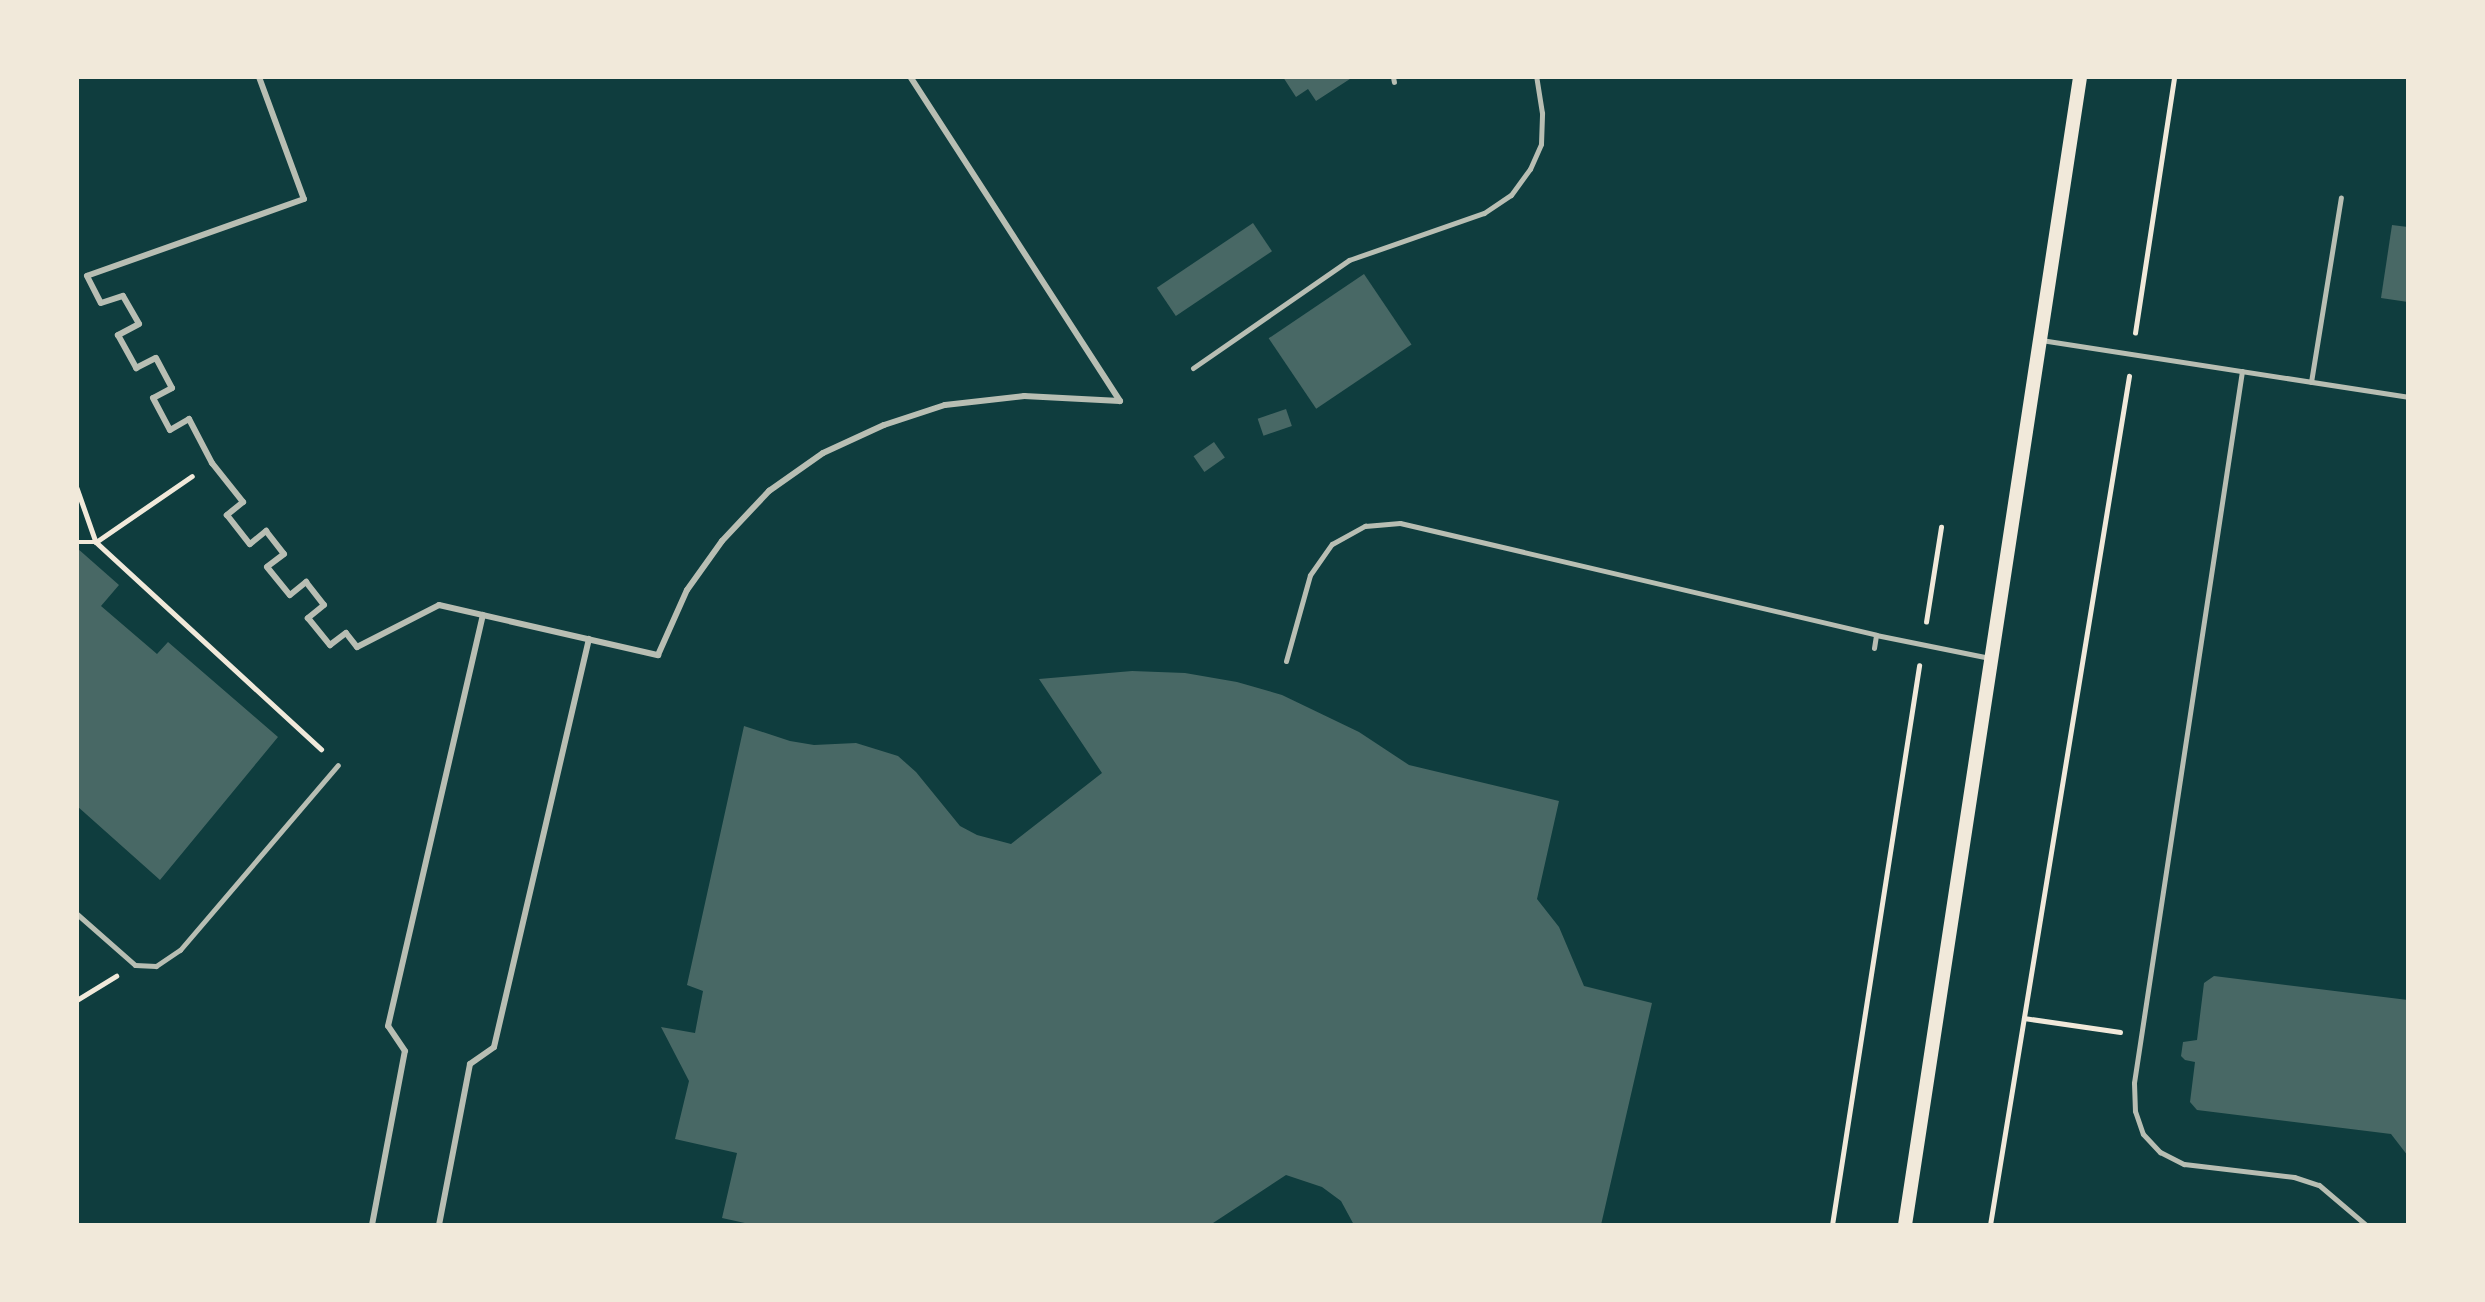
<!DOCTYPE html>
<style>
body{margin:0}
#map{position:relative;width:2485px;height:1302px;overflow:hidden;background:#0f3d3e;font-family:"Fira Sans",sans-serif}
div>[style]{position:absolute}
.building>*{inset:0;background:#486865;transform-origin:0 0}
.path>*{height:4.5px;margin:-2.25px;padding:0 2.25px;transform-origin:2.25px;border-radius:2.25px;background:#f1e9da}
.service>*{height:5px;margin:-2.5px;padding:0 2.5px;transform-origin:2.5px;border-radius:2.5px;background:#b8beb3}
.pedestrian>*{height:6px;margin:-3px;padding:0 3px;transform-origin:3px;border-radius:3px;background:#b8beb3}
.secondary>*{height:14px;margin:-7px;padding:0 7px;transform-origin:7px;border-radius:7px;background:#f1e9da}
span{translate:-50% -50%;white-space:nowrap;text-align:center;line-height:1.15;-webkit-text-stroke:6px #f1e9da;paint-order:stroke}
.frame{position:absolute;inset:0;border:79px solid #f1e9da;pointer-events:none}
</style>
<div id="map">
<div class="building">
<div style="clip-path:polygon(1283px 77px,1353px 77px,1316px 101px,1308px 89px,1296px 97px)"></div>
<div style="left:1253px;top:223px;width:34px;height:116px;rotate:56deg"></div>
<div style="clip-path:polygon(2392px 225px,2408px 227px,2408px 302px,2381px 298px)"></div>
<div style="left:1364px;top:274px;width:85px;height:115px;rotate:56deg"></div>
<div style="left:1286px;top:409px;width:18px;height:30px;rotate:71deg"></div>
<div style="left:1214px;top:442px;width:19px;height:25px;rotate:55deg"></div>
<div style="clip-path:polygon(77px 548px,119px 585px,101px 606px,157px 654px,168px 642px,278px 737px,160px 880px,77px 806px)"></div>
<div style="clip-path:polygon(1132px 671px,1185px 673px,1237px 682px,1282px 695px,1359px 732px,1409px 765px,1559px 801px,1537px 899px,1559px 927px,1584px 986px,1652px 1003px,1601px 1225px,1354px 1225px,1341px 1201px,1322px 1187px,1286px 1175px,1210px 1225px,754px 1225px,722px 1218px,737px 1153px,675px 1139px,689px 1081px,661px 1027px,695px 1033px,703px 991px,687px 985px,744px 726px,790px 741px,814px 745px,856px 743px,898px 756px,916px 772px,960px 826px,977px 835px,1011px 844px,1102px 773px,1039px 679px)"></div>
<div style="clip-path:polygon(2214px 976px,2408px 1000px,2408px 1156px,2391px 1134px,2197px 1110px,2190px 1102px,2195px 1062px,2185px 1060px,2181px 1056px,2183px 1042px,2197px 1040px,2204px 983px)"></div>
</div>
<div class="path">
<div style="left:2135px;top:333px;width:259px;rotate:-81.3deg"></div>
<div style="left:77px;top:488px;width:57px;rotate:70.6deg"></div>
<div style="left:96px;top:542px;width:306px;rotate:42.6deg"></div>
<div style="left:77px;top:542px;width:19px"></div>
<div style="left:96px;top:542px;width:116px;rotate:-34.5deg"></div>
<div style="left:1926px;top:622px;width:96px;rotate:-81deg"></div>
<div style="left:77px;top:1000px;width:46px;rotate:-31.6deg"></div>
<div style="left:2024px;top:1018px;width:97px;rotate:8.3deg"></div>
<div style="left:1832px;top:1225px;width:566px;rotate:-81.15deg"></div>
<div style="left:1990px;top:1225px;width:860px;rotate:-80.7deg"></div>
</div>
<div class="service">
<div style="left:1393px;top:77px;width:5px;rotate:79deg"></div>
<div style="left:2041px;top:340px;width:371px;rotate:8.8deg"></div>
<div style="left:1193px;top:368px;width:190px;rotate:-34.7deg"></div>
<div style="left:1349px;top:260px;width:143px;rotate:-19.2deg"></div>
<div style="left:1484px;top:213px;width:32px;rotate:-34deg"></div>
<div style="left:1511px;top:195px;width:32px;rotate:-54deg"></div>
<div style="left:1530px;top:169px;width:27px;rotate:-66deg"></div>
<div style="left:1541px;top:144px;width:31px;rotate:-88deg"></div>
<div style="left:1542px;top:113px;width:36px;rotate:-99deg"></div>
<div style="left:2242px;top:371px;width:720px;rotate:98.63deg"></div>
<div style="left:2134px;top:1083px;width:28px;rotate:88deg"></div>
<div style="left:2135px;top:1111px;width:24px;rotate:71deg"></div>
<div style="left:2143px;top:1134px;width:25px;rotate:47deg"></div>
<div style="left:2160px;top:1152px;width:27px;rotate:27deg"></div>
<div style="left:2184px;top:1164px;width:111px;rotate:6.7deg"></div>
<div style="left:2294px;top:1177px;width:26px;rotate:18deg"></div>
<div style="left:2319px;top:1185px;width:62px;rotate:40.4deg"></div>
<div style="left:2311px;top:382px;width:187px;rotate:-80.8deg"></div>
<div style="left:1874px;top:648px;width:13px;rotate:-81deg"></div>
<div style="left:1876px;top:635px;width:116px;rotate:11.4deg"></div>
<div style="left:1286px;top:661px;width:89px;rotate:-74.4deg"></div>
<div style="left:1310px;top:575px;width:38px;rotate:-55deg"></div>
<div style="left:1332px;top:544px;width:38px;rotate:-29deg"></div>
<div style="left:1365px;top:526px;width:35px;rotate:-5deg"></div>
<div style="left:1400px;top:523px;width:489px;rotate:13.2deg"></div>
<div style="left:77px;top:914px;width:77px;rotate:41.3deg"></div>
<div style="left:135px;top:965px;width:21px;rotate:3deg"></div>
<div style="left:156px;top:966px;width:29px;rotate:-34deg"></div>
<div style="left:180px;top:950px;width:243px;rotate:-49.5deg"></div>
</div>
<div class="pedestrian">
<div style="left:259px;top:77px;width:130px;rotate:69.8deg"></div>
<div style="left:304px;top:199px;width:230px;rotate:160.5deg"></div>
<div style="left:87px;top:276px;width:30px;rotate:63deg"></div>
<div style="left:101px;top:303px;width:23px;rotate:-18deg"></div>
<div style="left:123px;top:296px;width:32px;rotate:60deg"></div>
<div style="left:139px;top:324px;width:24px;rotate:152deg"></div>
<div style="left:118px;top:335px;width:38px;rotate:61deg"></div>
<div style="left:136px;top:368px;width:22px;rotate:-27deg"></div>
<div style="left:156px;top:358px;width:34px;rotate:62deg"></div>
<div style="left:172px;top:388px;width:21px;rotate:152deg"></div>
<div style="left:153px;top:398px;width:36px;rotate:62deg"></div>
<div style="left:170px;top:430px;width:22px;rotate:-30deg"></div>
<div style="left:189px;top:419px;width:50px;rotate:62.4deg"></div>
<div style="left:212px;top:463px;width:50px;rotate:51.5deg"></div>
<div style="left:243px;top:502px;width:21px;rotate:141deg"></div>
<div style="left:227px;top:515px;width:37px;rotate:52deg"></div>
<div style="left:250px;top:544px;width:21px;rotate:-39deg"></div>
<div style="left:266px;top:531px;width:29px;rotate:52deg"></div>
<div style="left:284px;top:554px;width:21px;rotate:143deg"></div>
<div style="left:267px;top:567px;width:36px;rotate:51deg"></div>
<div style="left:290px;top:595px;width:21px;rotate:-39deg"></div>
<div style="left:306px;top:582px;width:29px;rotate:52deg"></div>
<div style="left:324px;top:605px;width:21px;rotate:141deg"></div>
<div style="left:308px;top:618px;width:35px;rotate:51deg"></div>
<div style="left:330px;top:645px;width:20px;rotate:-37deg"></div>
<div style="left:346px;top:633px;width:18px;rotate:52deg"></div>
<div style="left:357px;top:647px;width:92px;rotate:-27.1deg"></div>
<div style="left:439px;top:605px;width:225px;rotate:12.9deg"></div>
<div style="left:658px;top:655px;width:71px;rotate:-66deg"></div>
<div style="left:687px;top:590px;width:60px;rotate:-54.5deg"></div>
<div style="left:722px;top:541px;width:69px;rotate:-46.8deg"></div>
<div style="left:769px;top:491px;width:66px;rotate:-35.1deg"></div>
<div style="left:823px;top:453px;width:67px;rotate:-24.7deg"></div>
<div style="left:884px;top:425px;width:64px;rotate:-18.2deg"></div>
<div style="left:945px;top:405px;width:80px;rotate:-6.5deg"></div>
<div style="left:1024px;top:396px;width:96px;rotate:3deg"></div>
<div style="left:1120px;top:401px;width:386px;rotate:-122.9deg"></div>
<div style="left:372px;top:1225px;width:177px;rotate:-79.3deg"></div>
<div style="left:405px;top:1051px;width:30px;rotate:-124deg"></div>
<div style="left:388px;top:1026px;width:422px;rotate:-77deg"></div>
<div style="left:439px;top:1225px;width:164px;rotate:-79.1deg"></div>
<div style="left:470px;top:1064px;width:29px;rotate:-35deg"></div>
<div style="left:494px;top:1047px;width:419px;rotate:-76.9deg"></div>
</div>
<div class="secondary">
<div style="left:1905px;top:1225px;width:1161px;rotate:-81.33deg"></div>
</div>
<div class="frame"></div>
</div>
